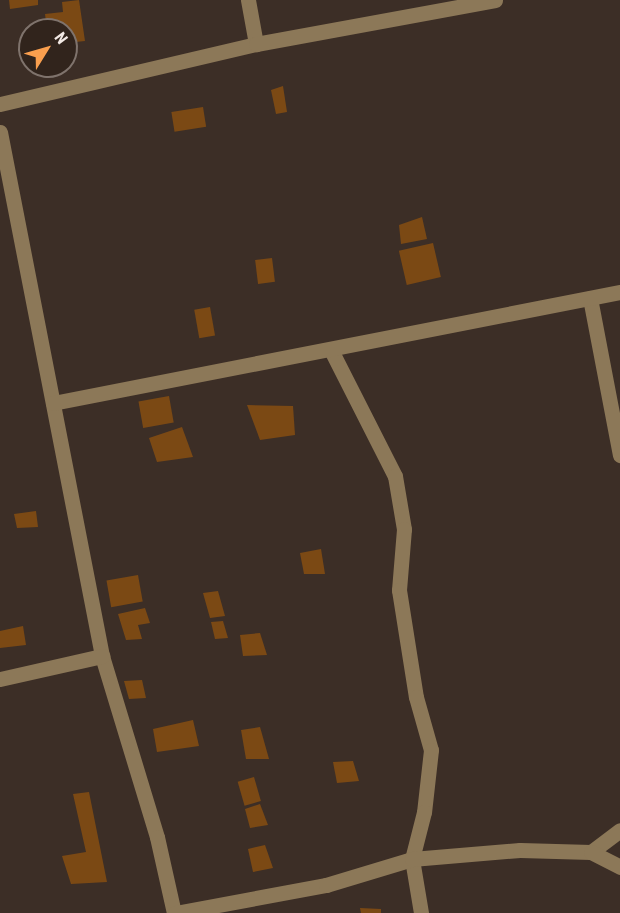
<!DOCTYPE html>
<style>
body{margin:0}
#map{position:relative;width:620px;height:913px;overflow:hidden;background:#3c2e26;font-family:"Roboto Condensed",sans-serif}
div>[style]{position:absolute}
.building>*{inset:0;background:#7b4914;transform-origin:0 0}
.minor>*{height:15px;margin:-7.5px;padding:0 7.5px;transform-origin:7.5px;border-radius:7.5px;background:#8c7858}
span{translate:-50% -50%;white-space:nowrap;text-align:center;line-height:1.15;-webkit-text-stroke:4.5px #31241c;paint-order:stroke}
.north{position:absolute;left:18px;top:18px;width:60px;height:60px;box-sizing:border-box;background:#31241c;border:2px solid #7f736c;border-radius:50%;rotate:53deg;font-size:16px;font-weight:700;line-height:24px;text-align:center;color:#f3eae5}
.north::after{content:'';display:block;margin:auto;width:21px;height:27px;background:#fa9f4e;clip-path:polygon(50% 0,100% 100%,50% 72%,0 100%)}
</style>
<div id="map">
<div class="building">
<div style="clip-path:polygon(9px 0,38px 0,38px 5px,10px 9px)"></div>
<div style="clip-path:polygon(79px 0,85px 41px,66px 43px,66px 30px,47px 30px,45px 14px,63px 12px,62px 2px)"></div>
<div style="clip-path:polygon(283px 86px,287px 112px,276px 114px,271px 90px)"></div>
<div style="left:203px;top:107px;width:20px;height:32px;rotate:81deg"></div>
<div style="clip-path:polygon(422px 217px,427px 239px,401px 244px,399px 225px)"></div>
<div style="left:433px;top:243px;width:35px;height:35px;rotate:77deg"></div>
<div style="left:272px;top:258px;width:24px;height:17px;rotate:83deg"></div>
<div style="left:210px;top:307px;width:29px;height:16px;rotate:80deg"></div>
<div style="left:169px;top:396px;width:27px;height:31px;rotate:80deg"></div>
<div style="clip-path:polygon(247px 405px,293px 406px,295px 435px,260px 440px)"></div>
<div style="clip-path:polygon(182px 427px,193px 457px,157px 462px,149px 438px)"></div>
<div style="clip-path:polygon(36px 511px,38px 527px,17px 528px,14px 514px)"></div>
<div style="clip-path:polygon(321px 549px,325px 574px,304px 574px,300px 553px)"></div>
<div style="left:138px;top:575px;width:27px;height:32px;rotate:80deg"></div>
<div style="clip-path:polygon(218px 591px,225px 616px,210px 618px,203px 593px)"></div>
<div style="clip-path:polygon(145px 608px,150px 623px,138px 625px,142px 639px,126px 640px,118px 614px)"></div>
<div style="clip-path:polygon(223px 621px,228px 638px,215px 639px,211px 622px)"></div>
<div style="clip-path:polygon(23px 626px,26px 645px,0 648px,0 631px)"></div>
<div style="clip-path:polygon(260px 633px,267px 655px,243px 656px,240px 635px)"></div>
<div style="clip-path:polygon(142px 680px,146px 698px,129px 699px,124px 681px)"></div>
<div style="clip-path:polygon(193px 720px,199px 746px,157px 752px,153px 729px)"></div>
<div style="clip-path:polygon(260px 727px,269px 759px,246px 759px,241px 730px)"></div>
<div style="clip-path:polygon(353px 761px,359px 781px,337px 783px,333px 762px)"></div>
<div style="left:254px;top:777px;width:25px;height:17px;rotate:74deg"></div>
<div style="clip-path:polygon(89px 792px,107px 882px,71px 884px,62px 856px,86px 852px,73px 794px)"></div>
<div style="clip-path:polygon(260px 804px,268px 825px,250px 828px,245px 809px)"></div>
<div style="clip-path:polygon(265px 845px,273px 868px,253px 872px,248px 849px)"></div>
<div style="clip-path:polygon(360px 908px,381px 909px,381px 913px,361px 913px)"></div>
</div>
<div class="minor">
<div style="left:248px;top:0;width:45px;rotate:79.7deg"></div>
<div style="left:0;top:104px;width:263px;rotate:-13.2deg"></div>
<div style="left:256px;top:44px;width:243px;rotate:-10.4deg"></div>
<div style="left:0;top:132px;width:534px;rotate:78.98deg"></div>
<div style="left:102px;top:656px;width:189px;rotate:73.1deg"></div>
<div style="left:157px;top:837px;width:78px;rotate:77.4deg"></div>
<div style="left:590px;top:298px;width:160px;rotate:79.2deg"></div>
<div style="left:331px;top:350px;width:141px;rotate:63.1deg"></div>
<div style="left:395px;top:476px;width:54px;rotate:80.4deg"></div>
<div style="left:404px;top:529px;width:61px;rotate:94.7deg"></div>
<div style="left:399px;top:590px;width:108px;rotate:81deg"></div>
<div style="left:416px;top:697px;width:55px;rotate:74.2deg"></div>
<div style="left:431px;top:750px;width:62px;rotate:96.4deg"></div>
<div style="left:424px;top:812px;width:49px;rotate:104.3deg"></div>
<div style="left:412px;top:859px;width:55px;rotate:80.5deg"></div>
<div style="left:53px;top:403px;width:578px;rotate:-11.08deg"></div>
<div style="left:0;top:679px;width:105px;rotate:-12.7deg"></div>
<div style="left:591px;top:852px;width:36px;rotate:-37deg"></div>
<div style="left:175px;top:913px;width:154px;rotate:-10.5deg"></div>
<div style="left:326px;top:885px;width:90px;rotate:-16.8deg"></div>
<div style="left:412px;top:859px;width:108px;rotate:-4.8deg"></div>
<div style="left:520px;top:850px;width:71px;rotate:1.6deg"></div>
<div style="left:591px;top:852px;width:33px;rotate:27deg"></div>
</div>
<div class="north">N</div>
</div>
